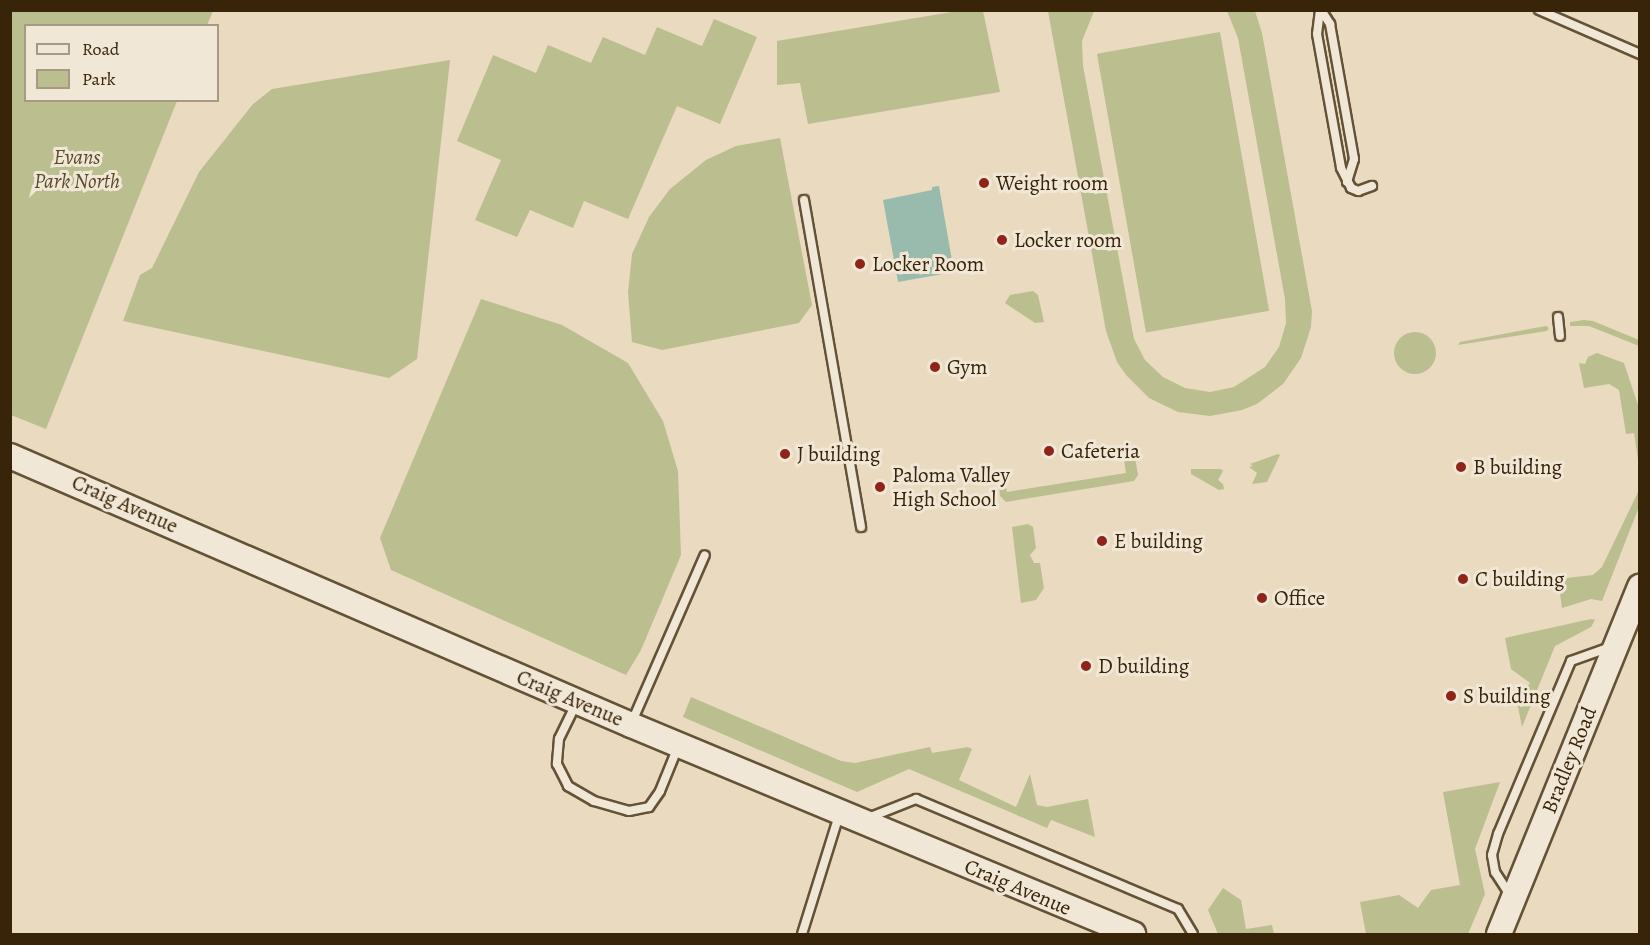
<!DOCTYPE html>
<style>
body{margin:0}
#map{position:relative;width:1650px;height:945px;overflow:hidden;background:#e9dac0;font-family:Alegreya,serif}
div>[style]{position:absolute}
.green>*{inset:0;background:#bbbe8f;transform-origin:0 0}
.round{border-radius:50%}
.water>*{inset:0;background:#99bbad}
.roads{filter:drop-shadow(2px 0 #645237) drop-shadow(-2px 0 #645237) drop-shadow(0 2px #645237) drop-shadow(0 -2px #645237)}
.lane>*{height:8px;margin:-4px;padding:0 4px;transform-origin:4px;border-radius:4px;background:#f1e7d6}
.secondary>*{height:24px;margin:-12px;padding:0 12px;transform-origin:12px;border-radius:12px;background:#f1e7d6}
.dots>*{width:16px;height:16px;translate:-50% -50%;box-sizing:border-box;border:3px solid #f1e7d6;border-radius:50%}
span{translate:-50% -50%;white-space:nowrap;text-align:center;line-height:1.15;-webkit-text-stroke:6px #f1e7d6;paint-order:stroke}
.park-label{font-size:21px;color:#594a2a;font-style:italic}
.poi-label{font-size:21px;color:#382409}
.left{translate:0 -50%;text-align:left}
.street-label{font-size:21px;color:#382409}
.frame{position:absolute;inset:0;border:12px solid #382409;pointer-events:none}
.legend{position:absolute;left:24px;top:24px;width:195px;height:78px;box-sizing:border-box;background:#f1e7d6;border:2px solid #a79984;margin:0;padding:8px 10px;list-style:none;font-size:18px;color:#382409}
.legend li{display:flex;align-items:center;gap:12px;height:30px}
.legend b{width:30px;border:2px solid #a79984}
</style>
<div id="map">
<div class="green">
<div style="clip-path:polygon(10px 11px,213px 11px,207px 25px,26px 26px,26px 100px,177px 101px,46px 429px,11px 415px)"></div>
<div style="clip-path:polygon(958px 11px,983px 11px,1000px 92px,808px 124px,800px 83px,777px 85px,777px 41px)"></div>
<div style="clip-path:polygon(1048px 11px,1094px 11px,1082px 41px,1083px 66px,1134px 339px,1145px 360px,1163px 377px,1185px 388px,1210px 392px,1234px 387px,1265px 367px,1279px 347px,1286px 323px,1285px 299px,1238px 38px,1227px 11px,1255px 11px,1262px 33px,1312px 311px,1311px 327px,1301px 358px,1283px 384px,1257px 404px,1242px 410px,1210px 416px,1178px 412px,1149px 398px,1126px 375px,1117px 362px,1106px 331px)"></div>
<div style="clip-path:polygon(714px 19px,757px 37px,720px 124px,677px 106px,628px 219px,584px 201px,573px 228px,530px 210px,517px 237px,475px 220px,501px 160px,457px 141px,493px 55px,536px 73px,548px 45px,591px 63px,603px 37px,645px 55px,657px 27px,702px 46px)"></div>
<div style="left:1220px;top:32px;width:283px;height:125px;rotate:80deg"></div>
<div style="clip-path:polygon(450px 60px,417px 359px,389px 378px,123px 321px,140px 275px,152px 268px,199px 172px,253px 104px,272px 89px)"></div>
<div style="clip-path:polygon(780px 138px,812px 305px,799px 323px,662px 350px,632px 342px,628px 292px,632px 254px,649px 217px,670px 189px,706px 160px,736px 146px)"></div>
<div style="clip-path:polygon(1033px 291px,1038px 295px,1044px 322px,1035px 323px,1005px 303px,1010px 295px)"></div>
<div style="clip-path:polygon(481px 299px,562px 325px,628px 363px,663px 421px,678px 471px,681px 555px,641px 650px,626px 675px,391px 570px,380px 538px)"></div>
<div style="clip-path:polygon(1584px 320px,1593px 321px,1639px 340px,1639px 346px,1589px 326px,1570px 326px,1570px 322px)"></div>
<div style="clip-path:polygon(1546px 326px,1549px 328px,1547px 331px,1458px 345px,1460px 342px)"></div>
<div class="round" style="left:1394px;top:332px;width:42px;height:42px"></div>
<div style="clip-path:polygon(1597px 353px,1624px 363px,1639px 408px,1639px 466px,1634px 433px,1626px 434px,1619px 390px,1609px 384px,1584px 388px,1579px 363px,1585px 364px,1588px 357px)"></div>
<div style="clip-path:polygon(1127px 448px,1134px 452px,1138px 475px,1134px 481px,1006px 502px,1000px 496px,999px 484px,1005px 483px,1007px 492px,1126px 473px,1123px 453px)"></div>
<div style="clip-path:polygon(1278px 454px,1280px 455px,1267px 482px,1252px 484px,1257px 473px,1249px 467px,1253px 466px,1250px 464px)"></div>
<div style="clip-path:polygon(1191px 469px,1221px 469px,1223px 471px,1218px 480px,1223px 484px,1224px 489px,1219px 490px,1191px 474px)"></div>
<div style="clip-path:polygon(1639px 490px,1639px 507px,1602px 601px,1591px 599px,1562px 608px,1558px 579px,1593px 575px,1602px 567px)"></div>
<div style="clip-path:polygon(1028px 524px,1033px 527px,1036px 548px,1030px 555px,1034px 563px,1040px 563px,1044px 588px,1036px 600px,1021px 603px,1012px 527px)"></div>
<div style="clip-path:polygon(1591px 619px,1595px 620px,1591px 627px,1555px 646px,1522px 727px,1517px 702px,1530px 683px,1511px 669px,1505px 638px)"></div>
<div style="clip-path:polygon(691px 697px,841px 761px,855px 763px,930px 747px,932px 753px,968px 747px,972px 749px,959px 780px,1016px 807px,1030px 774px,1037px 805px,1047px 807px,1088px 799px,1095px 837px,1051px 820px,1047px 828px,909px 769px,857px 792px,683px 717px)"></div>
<div style="clip-path:polygon(1500px 782px,1475px 849px,1485px 894px,1468px 934px,1366px 934px,1360px 902px,1399px 895px,1418px 908px,1431px 890px,1460px 885px,1443px 792px)"></div>
<div style="clip-path:polygon(1223px 888px,1241px 900px,1246px 929px,1272px 925px,1274px 934px,1218px 934px,1208px 910px)"></div>
</div>
<div class="water">
<div style="clip-path:polygon(939px 186px,954px 272px,898px 282px,883px 200px,932px 190px,932px 187px)"></div>
</div>
<div class="roads">
<div class="lane">
<div style="left:1320px;top:10px;width:24px;rotate:97deg"></div>
<div style="left:1317px;top:34px;width:136px;rotate:79.8deg"></div>
<div style="left:1341px;top:168px;width:22px;rotate:63deg"></div>
<div style="left:1351px;top:188px;width:8px;rotate:23deg"></div>
<div style="left:1358px;top:191px;width:15px;rotate:-20deg"></div>
<div style="left:1321px;top:10px;width:17px;rotate:57deg"></div>
<div style="left:1330px;top:24px;width:137px;rotate:79.9deg"></div>
<div style="left:1354px;top:159px;width:24px;rotate:107deg"></div>
<div style="left:1539px;top:10px;width:110px;rotate:23.5deg"></div>
<div style="left:804px;top:200px;width:332px;rotate:80.1deg"></div>
<div style="left:1558px;top:317px;width:19px;rotate:84deg"></div>
<div style="left:576px;top:704px;width:39px;rotate:116deg"></div>
<div style="left:559px;top:739px;width:25px;rotate:95deg"></div>
<div style="left:557px;top:764px;width:25px;rotate:63deg"></div>
<div style="left:568px;top:786px;width:30px;rotate:30deg"></div>
<div style="left:594px;top:801px;width:36px;rotate:16deg"></div>
<div style="left:629px;top:811px;width:20px;rotate:-11deg"></div>
<div style="left:649px;top:807px;width:19px;rotate:-55deg"></div>
<div style="left:660px;top:791px;width:48px;rotate:-67.8deg"></div>
<div style="left:631px;top:724px;width:184px;rotate:-66.4deg"></div>
<div style="left:868px;top:818px;width:52px;rotate:-21.6deg"></div>
<div style="left:916px;top:799px;width:284px;rotate:22.8deg"></div>
<div style="left:1178px;top:909px;width:29px;rotate:59deg"></div>
<div style="left:1510px;top:895px;width:27px;rotate:-123deg"></div>
<div style="left:1495px;top:872px;width:17px;rotate:-100deg"></div>
<div style="left:1492px;top:855px;width:22px;rotate:-74deg"></div>
<div style="left:1498px;top:834px;width:188px;rotate:-67.1deg"></div>
<div style="left:1571px;top:661px;width:41px;rotate:-19.7deg"></div>
<div style="left:802px;top:934px;width:125px;rotate:-72.7deg"></div>
</div>
<div class="secondary">
<div style="left:10px;top:456px;width:677px;rotate:23.42deg"></div>
<div style="left:631px;top:725px;width:544px;rotate:22.6deg"></div>
<div style="left:1499px;top:934px;width:375px;rotate:-67.9deg"></div>
</div>
</div>
<div class="dots">
<div style="left:984px;top:183px;background:#8f2418"></div>
<div style="left:1002px;top:240px;background:#8f2418"></div>
<div style="left:860px;top:264px;background:#8f2418"></div>
<div style="left:935px;top:367px;background:#8f2418"></div>
<div style="left:1049px;top:451px;background:#8f2418"></div>
<div style="left:785px;top:454px;background:#8f2418"></div>
<div style="left:1461px;top:467px;background:#8f2418"></div>
<div style="left:880px;top:487px;background:#8f2418"></div>
<div style="left:1102px;top:541px;background:#8f2418"></div>
<div style="left:1463px;top:579px;background:#8f2418"></div>
<div style="left:1262px;top:598px;background:#8f2418"></div>
<div style="left:1086px;top:666px;background:#8f2418"></div>
<div style="left:1451px;top:696px;background:#8f2418"></div>
</div>
<div class="park-label">
<span style="left:77px;top:169px">Evans<br>Park North</span>
</div>
<div class="poi-label">
<span class="left" style="left:996px;top:183px">Weight room</span>
<span class="left" style="left:1014px;top:240px">Locker room</span>
<span class="left" style="left:872px;top:264px">Locker Room</span>
<span class="left" style="left:947px;top:367px">Gym</span>
<span class="left" style="left:1061px;top:451px">Cafeteria</span>
<span class="left" style="left:797px;top:454px">J building</span>
<span class="left" style="left:1473px;top:467px">B building</span>
<span class="left" style="left:892px;top:487px">Paloma Valley<br>High School</span>
<span class="left" style="left:1114px;top:541px">E building</span>
<span class="left" style="left:1475px;top:579px">C building</span>
<span class="left" style="left:1274px;top:598px">Office</span>
<span class="left" style="left:1098px;top:666px">D building</span>
<span class="left" style="left:1463px;top:696px">S building</span>
</div>
<div class="street-label">
<span style="left:125px;top:504px;rotate:24deg">Craig Avenue</span>
<span style="left:570px;top:698px;rotate:23deg">Craig Avenue</span>
<span style="left:1569px;top:760px;rotate:-68deg">Bradley Road</span>
<span style="left:1018px;top:887px;rotate:23deg">Craig Avenue</span>
</div>
<div class="frame"></div>
<ul class="legend">
<li><b style="height:8px;background:#f1e7d6"></b>Road</li>
<li><b style="height:16px;background:#bbbe8f"></b>Park</li>
</ul>
</div>
